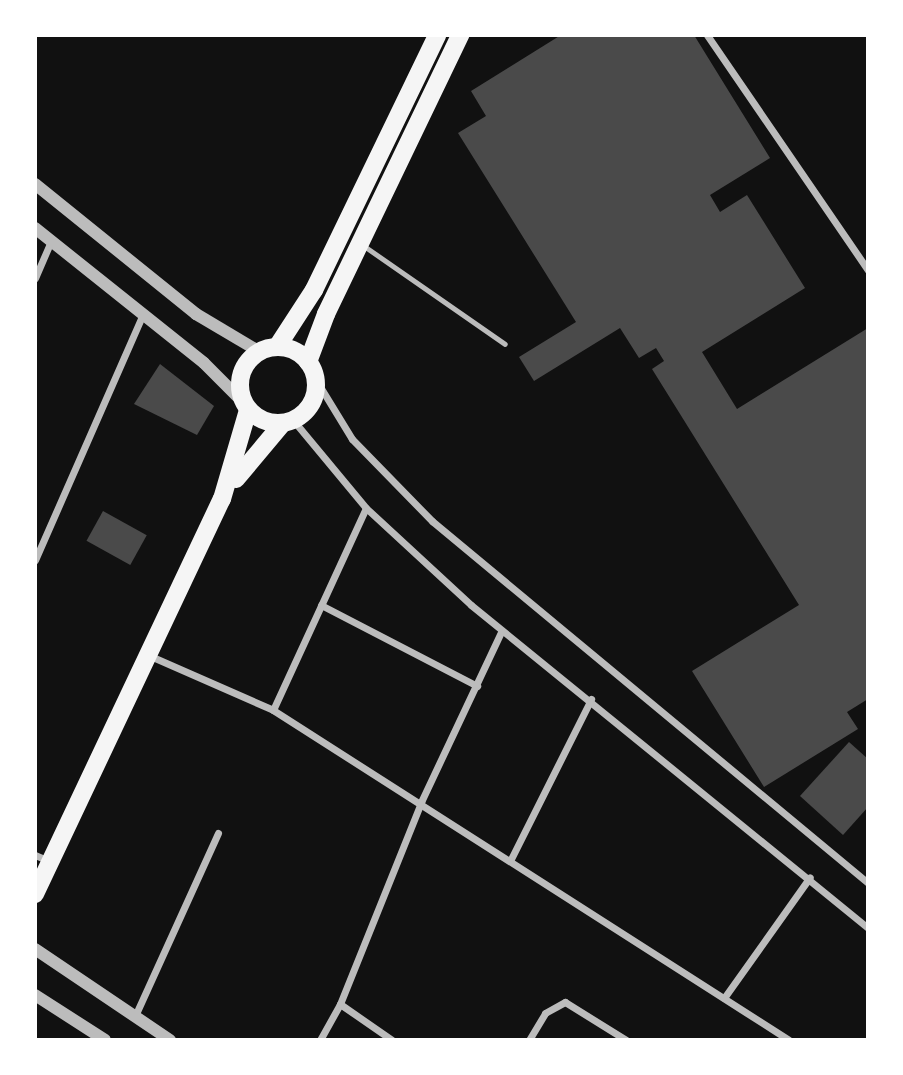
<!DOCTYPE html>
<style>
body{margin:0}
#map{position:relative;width:903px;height:1075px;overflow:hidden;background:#111;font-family:"Exo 2",sans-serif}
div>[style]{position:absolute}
.building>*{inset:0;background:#4a4a4a;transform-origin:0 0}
.service>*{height:5px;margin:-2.5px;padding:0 2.5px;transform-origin:2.5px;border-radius:2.5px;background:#bcbcbc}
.minor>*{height:7px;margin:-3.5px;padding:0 3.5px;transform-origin:3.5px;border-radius:3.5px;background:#bcbcbc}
.tertiary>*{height:12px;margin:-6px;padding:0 6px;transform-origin:6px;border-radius:6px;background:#bcbcbc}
.trunk>*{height:18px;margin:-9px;padding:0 9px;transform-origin:9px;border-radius:9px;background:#f5f5f5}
.trunk>.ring{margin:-9px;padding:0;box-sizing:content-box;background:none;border:18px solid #f5f5f5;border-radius:50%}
span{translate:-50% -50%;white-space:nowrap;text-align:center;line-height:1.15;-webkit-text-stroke:7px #fff;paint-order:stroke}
.frame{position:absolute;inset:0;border:37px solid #fff;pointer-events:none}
</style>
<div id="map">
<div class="building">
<div style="clip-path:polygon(561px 35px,694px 35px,770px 158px,710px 195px,720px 212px,747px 195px,805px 288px,702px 352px,737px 409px,868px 328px,868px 699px,847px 712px,858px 729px,764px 787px,692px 671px,799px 605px,652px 369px,664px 361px,656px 348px,639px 358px,620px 328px,534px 381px,519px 357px,576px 322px,458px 133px,486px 116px,471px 91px)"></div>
<div style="clip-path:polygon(160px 364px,214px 406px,197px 435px,134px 404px)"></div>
<div style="left:103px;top:511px;width:50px;height:34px;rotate:29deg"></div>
<div style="clip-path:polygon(849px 742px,868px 759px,868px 807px,843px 835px,800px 796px)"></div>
</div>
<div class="service">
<div style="left:361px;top:244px;width:175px;rotate:34.8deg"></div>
</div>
<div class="minor">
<div style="left:707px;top:35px;width:285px;rotate:55.6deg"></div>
<div style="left:35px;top:278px;width:40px;rotate:-66.6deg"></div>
<div style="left:316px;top:380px;width:69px;rotate:58.6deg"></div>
<div style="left:352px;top:439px;width:115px;rotate:45.7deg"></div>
<div style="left:432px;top:521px;width:567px;rotate:39.7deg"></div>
<div style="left:293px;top:420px;width:114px;rotate:50.3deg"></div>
<div style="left:366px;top:508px;width:143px;rotate:42.7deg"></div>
<div style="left:471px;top:605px;width:512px;rotate:39.13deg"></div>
<div style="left:35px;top:560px;width:266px;rotate:-66.3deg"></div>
<div style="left:321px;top:605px;width:176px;rotate:27.4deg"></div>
<div style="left:148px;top:655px;width:137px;rotate:23.7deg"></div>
<div style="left:273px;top:710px;width:612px;rotate:32.6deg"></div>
<div style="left:273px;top:710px;width:222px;rotate:-65.3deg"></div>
<div style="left:35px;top:855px;width:15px;rotate:23deg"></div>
<div style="left:511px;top:859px;width:179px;rotate:-63.4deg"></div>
<div style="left:724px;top:998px;width:148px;rotate:-54.6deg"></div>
<div style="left:340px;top:1004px;width:63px;rotate:34.7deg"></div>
<div style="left:135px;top:1016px;width:201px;rotate:-65.6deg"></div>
<div style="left:320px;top:1040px;width:41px;rotate:-60.9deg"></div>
<div style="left:340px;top:1004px;width:218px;rotate:-68.1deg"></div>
<div style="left:421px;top:802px;width:188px;rotate:-64.8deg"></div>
<div style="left:529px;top:1040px;width:31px;rotate:-59deg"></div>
<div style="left:545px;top:1013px;width:23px;rotate:-29deg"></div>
<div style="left:565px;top:1002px;width:72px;rotate:31.9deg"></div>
</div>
<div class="tertiary">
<div style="left:35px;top:184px;width:207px;rotate:38.9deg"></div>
<div style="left:196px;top:314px;width:74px;rotate:30.7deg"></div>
<div style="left:35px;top:228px;width:216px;rotate:38.6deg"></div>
<div style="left:204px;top:363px;width:55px;rotate:45deg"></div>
<div style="left:35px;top:949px;width:163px;rotate:34deg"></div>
<div style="left:35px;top:995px;width:83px;rotate:32.7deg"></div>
</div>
<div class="trunk">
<div style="left:277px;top:347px;width:68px;rotate:-57deg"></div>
<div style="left:314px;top:290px;width:283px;rotate:-64.2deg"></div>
<div class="ring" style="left:240px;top:347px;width:58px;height:58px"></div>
<div style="left:308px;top:362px;width:51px;rotate:-69.4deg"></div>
<div style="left:326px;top:314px;width:310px;rotate:-64.3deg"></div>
<div style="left:236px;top:479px;width:73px;rotate:-50deg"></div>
<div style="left:35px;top:894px;width:437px;rotate:-64.7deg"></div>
<div style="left:222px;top:499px;width:93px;rotate:-73.7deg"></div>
</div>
<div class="frame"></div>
</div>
